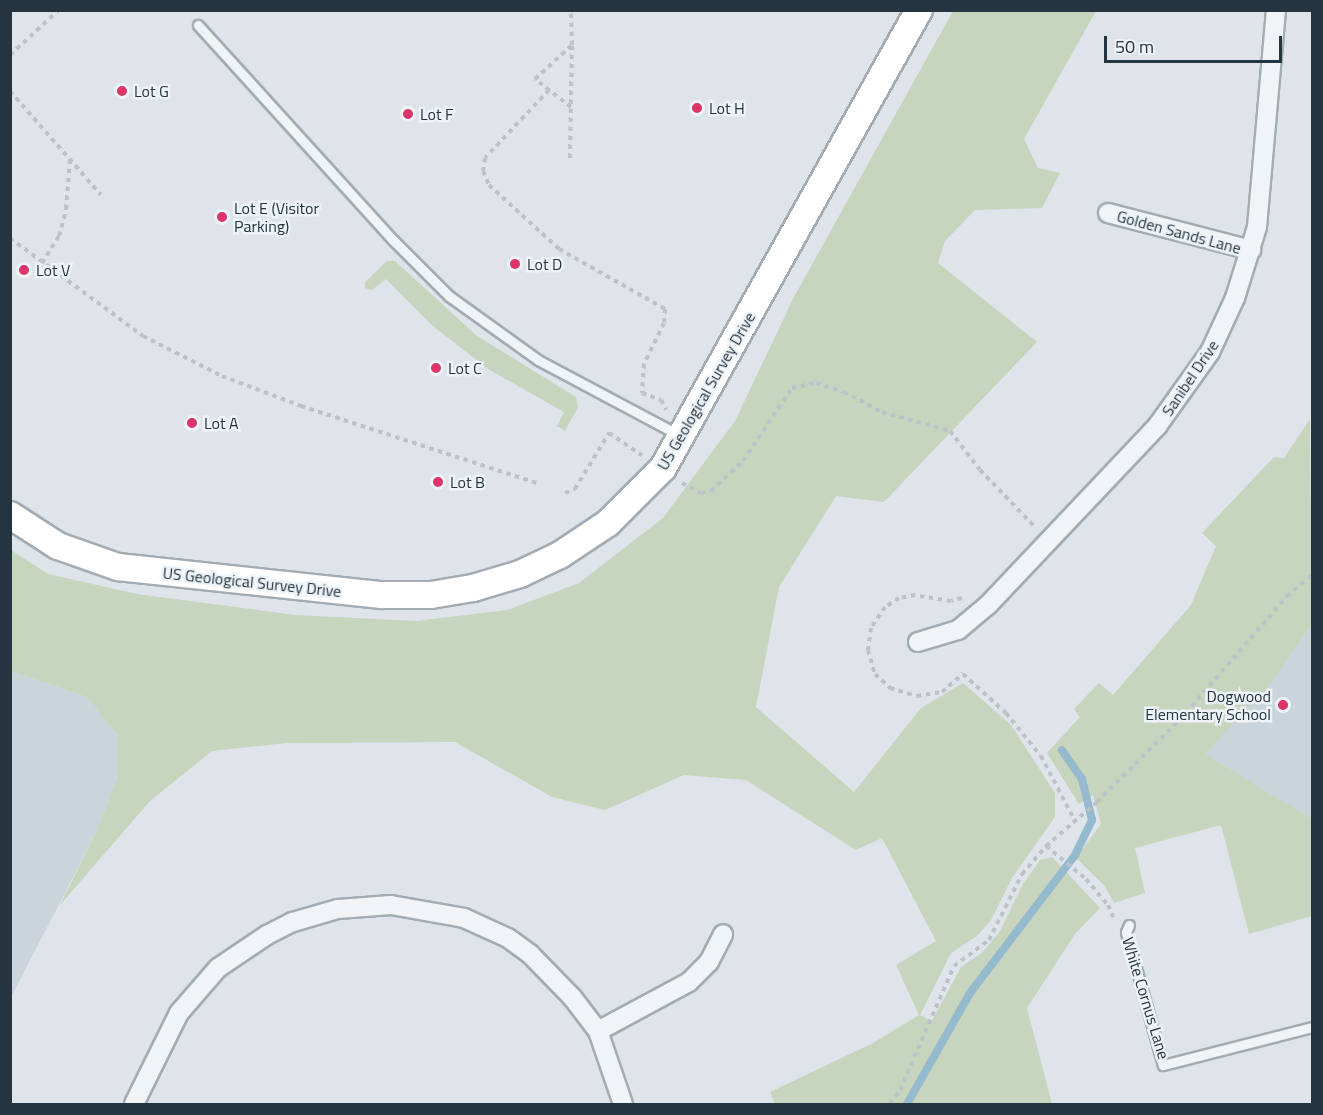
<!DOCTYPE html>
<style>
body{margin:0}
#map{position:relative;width:1323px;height:1115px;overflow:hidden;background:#dee4e9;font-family:"Titillium Web",sans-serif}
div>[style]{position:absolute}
.built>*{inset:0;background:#cbd4db}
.green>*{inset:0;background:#c7d4be}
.stream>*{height:8px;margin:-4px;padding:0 4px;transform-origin:4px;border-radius:4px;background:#95b9cd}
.path>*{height:4px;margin-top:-2px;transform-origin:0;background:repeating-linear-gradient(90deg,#bcc2c8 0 4.5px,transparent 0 9px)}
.roads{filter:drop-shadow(2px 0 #a3acb3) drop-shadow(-2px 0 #a3acb3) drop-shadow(0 2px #a3acb3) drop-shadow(0 -2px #a3acb3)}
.lane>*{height:9px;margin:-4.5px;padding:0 4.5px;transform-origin:4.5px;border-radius:4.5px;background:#f1f4f7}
.street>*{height:18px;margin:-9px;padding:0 9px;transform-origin:9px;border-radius:9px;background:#f1f4f7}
.secondary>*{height:26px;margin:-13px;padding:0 13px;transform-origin:13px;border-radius:13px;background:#fff}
.dots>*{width:16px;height:16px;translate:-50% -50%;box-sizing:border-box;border:3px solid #edf3f6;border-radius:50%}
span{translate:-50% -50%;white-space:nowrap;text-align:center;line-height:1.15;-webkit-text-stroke:5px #edf3f6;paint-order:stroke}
.poi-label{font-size:16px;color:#253441}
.left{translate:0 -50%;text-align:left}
.right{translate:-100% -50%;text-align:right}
.street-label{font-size:16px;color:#253441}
.frame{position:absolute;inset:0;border:12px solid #253441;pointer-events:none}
.scale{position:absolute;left:1104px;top:36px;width:178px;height:27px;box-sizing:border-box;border:3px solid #253441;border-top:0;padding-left:8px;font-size:18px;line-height:21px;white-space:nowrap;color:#253441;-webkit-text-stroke:4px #edf3f6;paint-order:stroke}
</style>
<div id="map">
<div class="built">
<div style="clip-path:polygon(1312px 624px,1312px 819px,1204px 754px,1268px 687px)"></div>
<div style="clip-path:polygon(11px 671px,87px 697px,118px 736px,118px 775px,96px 833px,11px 997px)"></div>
</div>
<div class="green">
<div style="clip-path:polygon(953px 11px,1096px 11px,1024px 139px,1038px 168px,1060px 173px,1042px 208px,975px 210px,945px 241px,938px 263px,1037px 342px,884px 502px,836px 496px,779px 587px,756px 707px,854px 792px,921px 708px,963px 683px,1011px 725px,1055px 793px,1055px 817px,1012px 878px,991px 920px,978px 935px,951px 953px,920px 1015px,932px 1021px,961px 967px,982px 953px,1000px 931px,1023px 884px,1040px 860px,1052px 857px,1100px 908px,1075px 934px,1027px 1008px,1052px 1104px,775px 1104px,770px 1092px,873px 1043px,919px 1015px,896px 965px,936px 941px,882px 838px,856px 850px,746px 780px,684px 775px,605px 810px,552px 797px,455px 742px,286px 743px,212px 751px,150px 801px,60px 905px,96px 833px,118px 775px,118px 736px,87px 697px,11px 671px,11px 550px,48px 574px,137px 594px,295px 615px,416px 621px,507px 610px,579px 583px,663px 518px,735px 421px,794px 297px)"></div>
<div style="clip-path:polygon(387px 261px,395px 261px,477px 336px,576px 397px,578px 407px,565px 431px,557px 426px,564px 412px,488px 369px,433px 326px,386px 279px,372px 290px,365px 288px,365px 282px)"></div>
<div style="clip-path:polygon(1310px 419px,1312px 624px,1268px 687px,1205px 754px,1312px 819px,1312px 916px,1249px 934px,1221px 825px,1135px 848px,1145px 893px,1114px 903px,1104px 885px,1076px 858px,1101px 824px,1093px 795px,1079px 804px,1047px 753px,1080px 717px,1074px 709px,1099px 683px,1113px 695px,1191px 605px,1216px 546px,1202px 533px,1274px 457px,1284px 458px)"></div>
</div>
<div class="stream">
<div style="left:907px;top:1104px;width:128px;rotate:-60.4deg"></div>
<div style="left:970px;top:993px;width:173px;rotate:-52.7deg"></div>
<div style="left:1075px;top:855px;width:39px;rotate:-64deg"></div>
<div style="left:1092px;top:820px;width:42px;rotate:-103.7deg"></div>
<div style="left:1082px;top:779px;width:35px;rotate:-125deg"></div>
</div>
<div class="path">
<div style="left:10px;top:55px;width:67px;rotate:-42.6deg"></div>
<div style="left:549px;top:90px;width:93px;rotate:133.3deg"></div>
<div style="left:485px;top:158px;width:13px;rotate:99deg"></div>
<div style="left:483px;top:171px;width:15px;rotate:67deg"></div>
<div style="left:489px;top:185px;width:95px;rotate:42.4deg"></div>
<div style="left:559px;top:249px;width:122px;rotate:29.5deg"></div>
<div style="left:665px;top:309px;width:14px;rotate:94deg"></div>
<div style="left:664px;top:323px;width:46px;rotate:116deg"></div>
<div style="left:644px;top:364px;width:29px;rotate:94deg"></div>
<div style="left:642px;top:393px;width:20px;rotate:20deg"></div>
<div style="left:661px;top:400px;width:11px;rotate:63deg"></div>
<div style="left:10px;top:91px;width:138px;rotate:48.8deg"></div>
<div style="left:571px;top:107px;width:46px;rotate:-142.1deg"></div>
<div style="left:535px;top:79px;width:50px;rotate:-42.6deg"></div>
<div style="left:572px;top:45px;width:35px;rotate:-92deg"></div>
<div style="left:570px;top:158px;width:113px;rotate:-89deg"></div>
<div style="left:10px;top:238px;width:165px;rotate:36.4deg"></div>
<div style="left:143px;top:336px;width:89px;rotate:26.9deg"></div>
<div style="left:222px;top:376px;width:85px;rotate:20.8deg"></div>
<div style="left:301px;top:406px;width:250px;rotate:18.1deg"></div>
<div style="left:42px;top:263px;width:32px;rotate:-58deg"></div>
<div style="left:59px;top:236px;width:28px;rotate:-75deg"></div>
<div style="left:66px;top:209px;width:49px;rotate:-85.3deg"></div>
<div style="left:682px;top:483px;width:21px;rotate:28deg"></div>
<div style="left:701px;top:493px;width:10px;rotate:-11deg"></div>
<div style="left:711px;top:491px;width:44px;rotate:-43.2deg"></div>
<div style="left:743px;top:461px;width:88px;rotate:-56.1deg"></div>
<div style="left:792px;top:388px;width:25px;rotate:-12deg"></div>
<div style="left:816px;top:383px;width:29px;rotate:18deg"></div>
<div style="left:844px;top:392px;width:43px;rotate:27.8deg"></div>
<div style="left:882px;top:412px;width:71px;rotate:15.6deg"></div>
<div style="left:950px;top:431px;width:49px;rotate:52.4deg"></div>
<div style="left:980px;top:470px;width:81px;rotate:46deg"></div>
<div style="left:565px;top:493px;width:11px;rotate:-22deg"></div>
<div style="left:575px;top:489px;width:66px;rotate:-58.7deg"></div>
<div style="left:609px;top:433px;width:40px;rotate:34deg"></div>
<div style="left:962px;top:598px;width:11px;rotate:165deg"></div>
<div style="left:951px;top:601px;width:36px;rotate:-171deg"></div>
<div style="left:915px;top:595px;width:16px;rotate:169deg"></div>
<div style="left:899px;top:598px;width:17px;rotate:147deg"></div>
<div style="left:885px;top:607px;width:25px;rotate:124deg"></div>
<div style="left:871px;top:628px;width:22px;rotate:98deg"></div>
<div style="left:868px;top:650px;width:25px;rotate:74deg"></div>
<div style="left:875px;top:674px;width:21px;rotate:43deg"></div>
<div style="left:890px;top:688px;width:28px;rotate:17deg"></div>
<div style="left:917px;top:696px;width:25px;rotate:-9deg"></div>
<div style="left:942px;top:692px;width:28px;rotate:-41deg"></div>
<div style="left:963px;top:674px;width:58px;rotate:42.2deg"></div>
<div style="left:1006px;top:713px;width:55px;rotate:50.9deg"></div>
<div style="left:1041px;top:756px;width:73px;rotate:62.4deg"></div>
<div style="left:1046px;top:846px;width:52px;rotate:39.5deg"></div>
<div style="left:1086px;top:879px;width:34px;rotate:50deg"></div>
<div style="left:1108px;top:905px;width:15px;rotate:67deg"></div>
<div style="left:890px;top:1104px;width:17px;rotate:-54deg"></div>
<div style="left:900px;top:1090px;width:135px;rotate:-66.5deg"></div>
<div style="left:954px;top:966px;width:44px;rotate:-36.6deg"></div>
<div style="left:989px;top:940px;width:74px;rotate:-63.4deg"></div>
<div style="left:1022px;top:874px;width:37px;rotate:-49deg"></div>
<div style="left:1046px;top:846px;width:67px;rotate:-40.8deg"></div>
<div style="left:1097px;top:802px;width:126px;rotate:-45deg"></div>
<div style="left:1186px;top:713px;width:155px;rotate:-49.2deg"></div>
<div style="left:1287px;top:596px;width:33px;rotate:-40deg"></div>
</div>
<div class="roads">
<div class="lane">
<div style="left:198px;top:25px;width:289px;rotate:47.8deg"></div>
<div style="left:392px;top:239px;width:81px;rotate:45deg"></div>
<div style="left:449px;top:296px;width:110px;rotate:35.7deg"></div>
<div style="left:538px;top:360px;width:160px;rotate:28deg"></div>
<div style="left:1129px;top:925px;width:8px;rotate:113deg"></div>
<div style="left:1126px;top:932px;width:138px;rotate:74.5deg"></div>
<div style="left:1163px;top:1065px;width:154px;rotate:-14.3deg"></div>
</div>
<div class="street">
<div style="left:1108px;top:213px;width:148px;rotate:14.5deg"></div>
<div style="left:918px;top:642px;width:42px;rotate:-16.7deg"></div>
<div style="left:958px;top:630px;width:40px;rotate:-40deg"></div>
<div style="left:989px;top:604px;width:246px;rotate:-46.6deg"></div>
<div style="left:1158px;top:425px;width:90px;rotate:-54.5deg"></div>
<div style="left:1210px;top:352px;width:60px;rotate:-65.2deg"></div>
<div style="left:1235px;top:298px;width:74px;rotate:-72.8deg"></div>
<div style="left:1257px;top:227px;width:218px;rotate:-85deg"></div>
<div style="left:598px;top:1031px;width:103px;rotate:-28.3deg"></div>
<div style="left:689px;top:982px;width:28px;rotate:-45deg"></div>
<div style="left:709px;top:962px;width:31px;rotate:-63deg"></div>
<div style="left:134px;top:1104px;width:102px;rotate:-63.7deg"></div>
<div style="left:179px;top:1013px;width:60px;rotate:-49.1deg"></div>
<div style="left:218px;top:968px;width:59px;rotate:-34deg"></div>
<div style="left:267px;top:935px;width:29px;rotate:-27deg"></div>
<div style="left:293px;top:922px;width:47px;rotate:-16.1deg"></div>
<div style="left:338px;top:909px;width:53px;rotate:-4.3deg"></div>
<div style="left:391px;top:905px;width:74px;rotate:10.1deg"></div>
<div style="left:464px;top:918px;width:48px;rotate:24.4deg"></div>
<div style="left:508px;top:938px;width:27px;rotate:36deg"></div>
<div style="left:530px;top:954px;width:60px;rotate:45.7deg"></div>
<div style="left:572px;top:997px;width:43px;rotate:52.6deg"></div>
<div style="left:598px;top:1031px;width:77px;rotate:71.1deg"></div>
</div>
<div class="secondary">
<div style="left:10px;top:515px;width:57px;rotate:32.9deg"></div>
<div style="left:58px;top:546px;width:64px;rotate:19.3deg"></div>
<div style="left:118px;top:567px;width:265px;rotate:6.1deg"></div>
<div style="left:382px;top:595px;width:49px"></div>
<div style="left:431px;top:595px;width:43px;rotate:-9.5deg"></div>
<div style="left:473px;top:588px;width:49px;rotate:-16.6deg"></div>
<div style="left:520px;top:574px;width:44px;rotate:-25.4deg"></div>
<div style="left:560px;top:555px;width:58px;rotate:-33.7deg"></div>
<div style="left:608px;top:523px;width:78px;rotate:-45deg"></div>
<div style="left:663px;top:468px;width:525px;rotate:-60.8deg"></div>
</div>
</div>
<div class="dots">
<div style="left:122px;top:91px;background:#db356a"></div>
<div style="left:697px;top:108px;background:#db356a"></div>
<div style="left:408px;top:114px;background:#db356a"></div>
<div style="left:222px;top:217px;background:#db356a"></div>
<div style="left:515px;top:264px;background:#db356a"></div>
<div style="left:24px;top:270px;background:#db356a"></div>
<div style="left:436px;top:368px;background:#db356a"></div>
<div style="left:192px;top:423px;background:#db356a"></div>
<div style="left:438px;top:482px;background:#db356a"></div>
<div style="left:1283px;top:705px;background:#db356a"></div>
</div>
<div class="poi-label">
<span class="left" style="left:134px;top:91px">Lot G</span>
<span class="left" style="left:709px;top:108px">Lot H</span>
<span class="left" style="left:420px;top:114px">Lot F</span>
<span class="left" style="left:234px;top:217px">Lot E (Visitor<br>Parking)</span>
<span class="left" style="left:527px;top:264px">Lot D</span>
<span class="left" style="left:36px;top:270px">Lot V</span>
<span class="left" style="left:448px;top:368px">Lot C</span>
<span class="left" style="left:204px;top:423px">Lot A</span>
<span class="left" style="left:450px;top:482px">Lot B</span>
<span class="right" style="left:1271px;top:705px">Dogwood<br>Elementary School</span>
</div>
<div class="street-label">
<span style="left:1179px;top:232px;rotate:15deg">Golden Sands Lane</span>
<span style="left:1190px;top:378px;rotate:-56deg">Sanibel Drive</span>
<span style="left:706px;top:391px;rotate:-60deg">US Geological Survey Drive</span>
<span style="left:252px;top:582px;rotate:6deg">US Geological Survey Drive</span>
<span style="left:1146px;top:998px;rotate:73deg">White Cornus Lane</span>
</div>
<div class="frame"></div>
<div class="scale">50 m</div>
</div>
